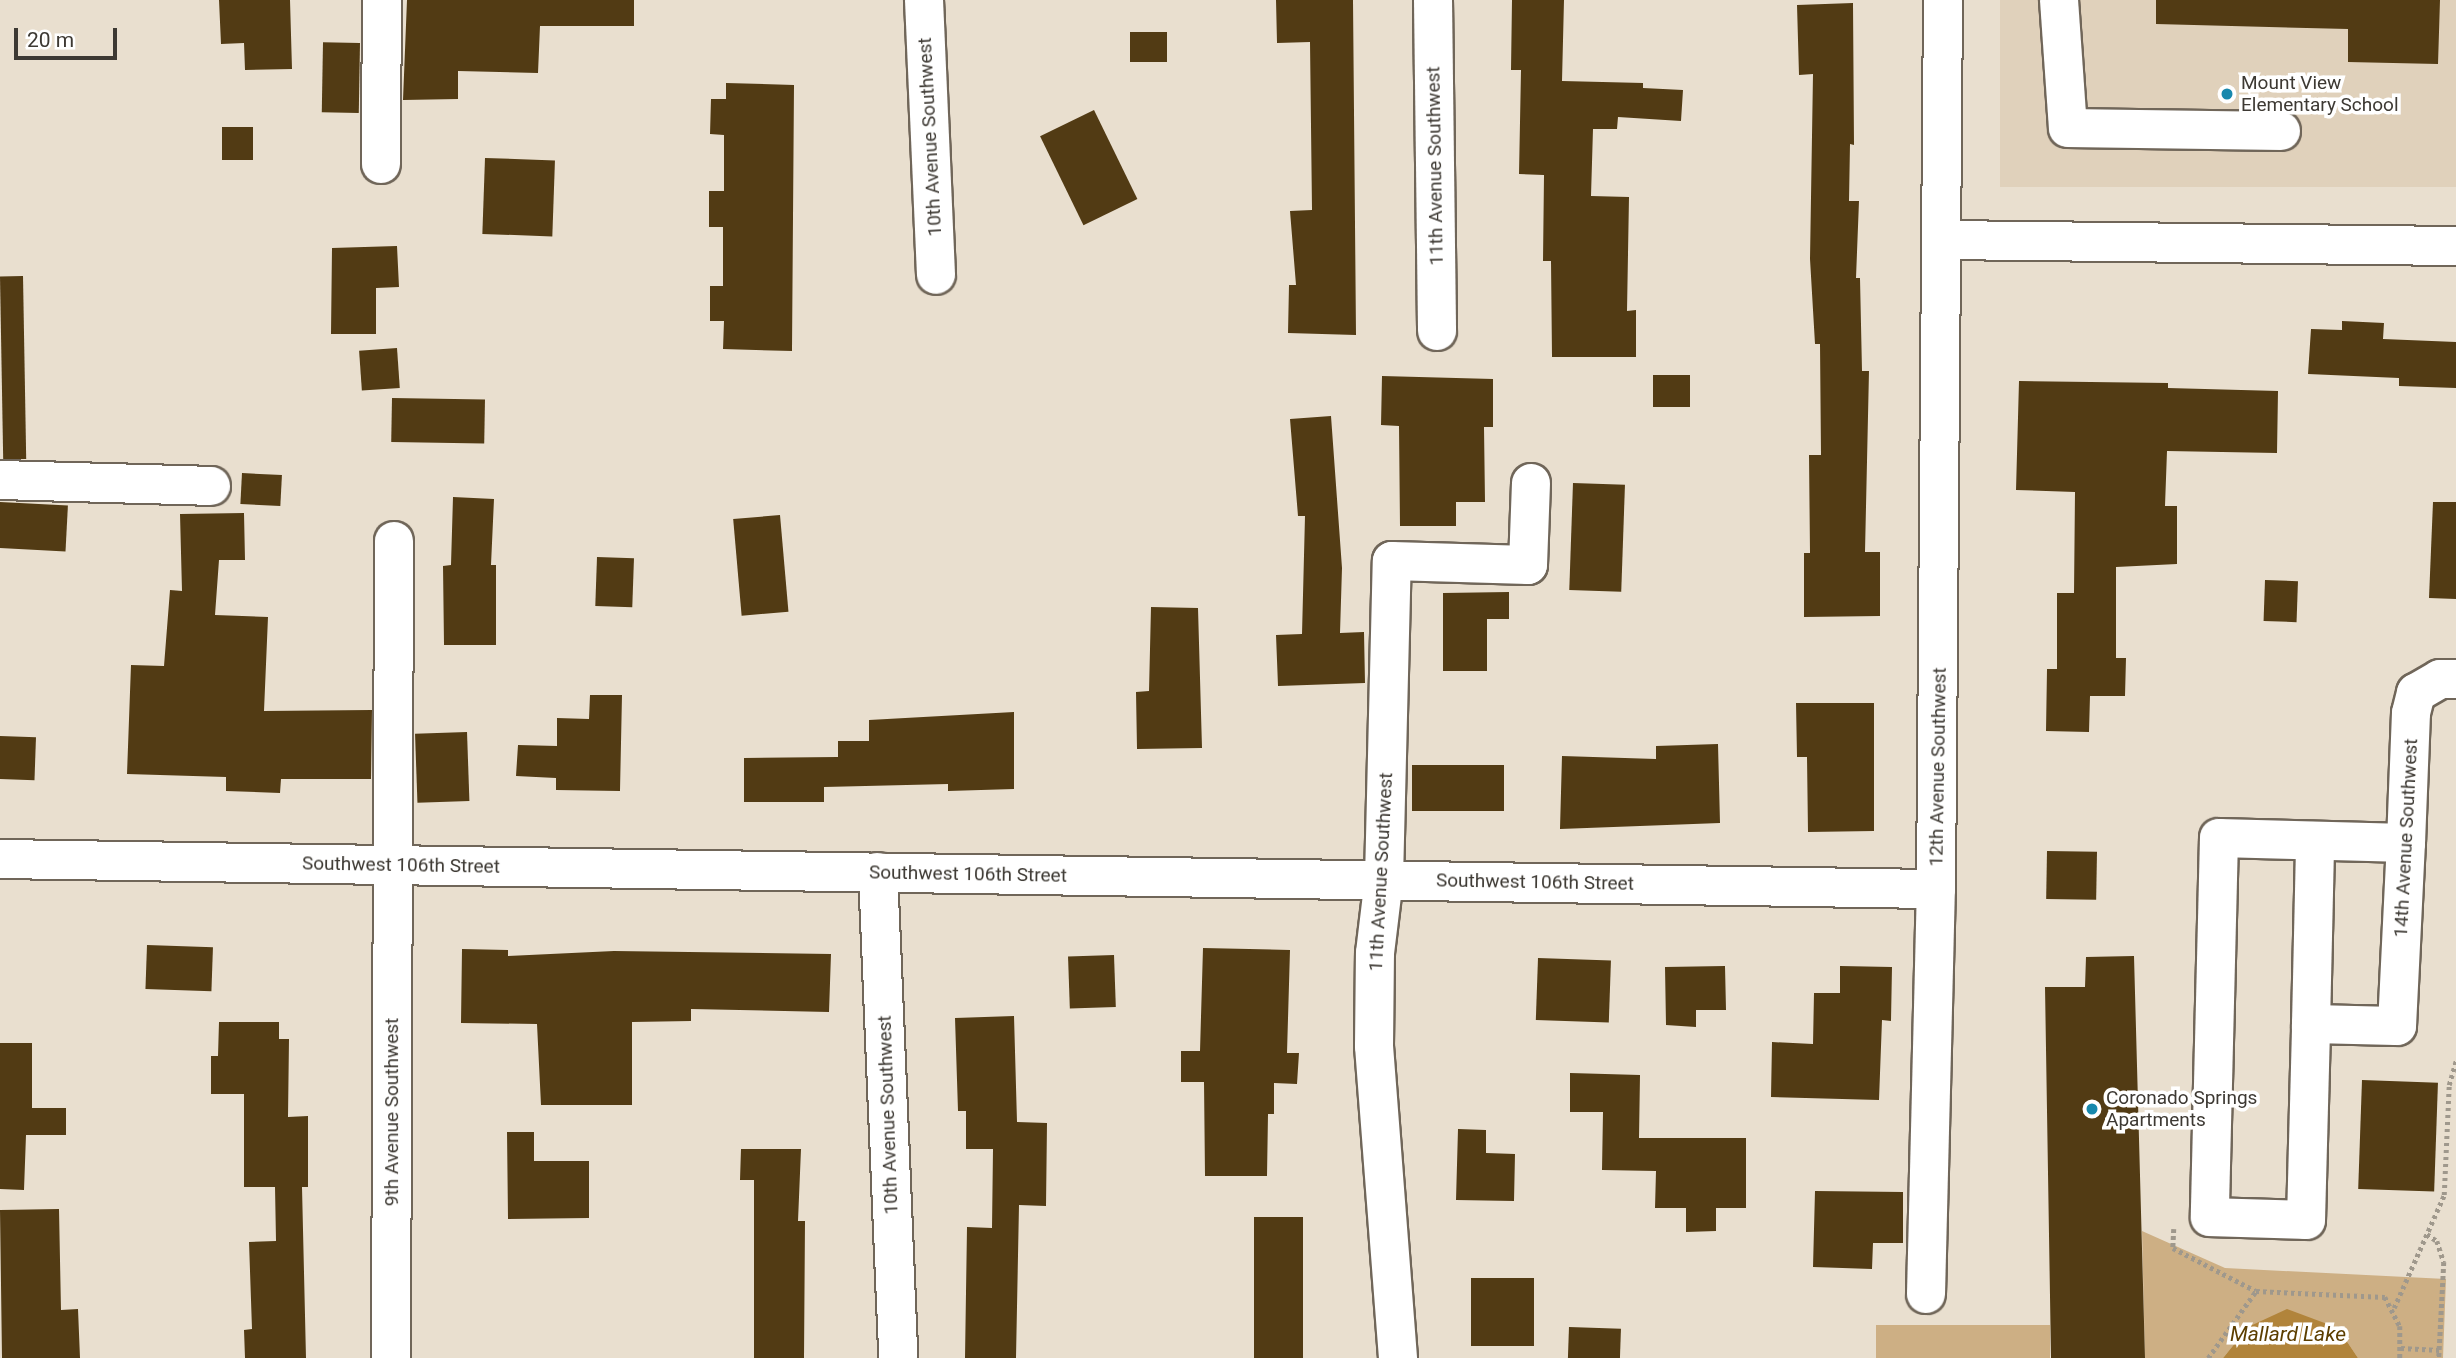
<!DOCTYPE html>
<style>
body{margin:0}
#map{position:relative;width:2456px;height:1358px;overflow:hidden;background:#e9dfcf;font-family:Roboto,sans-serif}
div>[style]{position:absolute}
.built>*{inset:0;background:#e0d1bb;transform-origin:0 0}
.green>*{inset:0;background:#cdaf84;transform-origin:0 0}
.water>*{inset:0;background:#b1843b}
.building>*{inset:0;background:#523b14;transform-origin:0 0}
.path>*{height:4.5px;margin-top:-2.25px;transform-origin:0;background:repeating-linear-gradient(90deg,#9f988c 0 3.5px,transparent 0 7px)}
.roads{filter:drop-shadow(2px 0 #706659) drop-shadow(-2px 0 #706659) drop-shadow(0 2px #706659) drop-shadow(0 -2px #706659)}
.minor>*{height:38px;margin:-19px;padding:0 19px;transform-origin:19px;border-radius:19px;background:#fff}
.dots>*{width:19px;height:19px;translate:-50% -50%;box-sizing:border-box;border:4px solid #fff;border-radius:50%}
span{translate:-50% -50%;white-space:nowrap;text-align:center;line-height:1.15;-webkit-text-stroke:7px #fff;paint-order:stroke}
.poi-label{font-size:19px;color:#3d3933}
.left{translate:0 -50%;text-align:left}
.street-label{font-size:19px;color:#3d3933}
.water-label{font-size:21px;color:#5c3e00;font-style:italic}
.scale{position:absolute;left:14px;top:28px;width:103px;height:32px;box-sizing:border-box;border:4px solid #3d3933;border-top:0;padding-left:9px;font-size:21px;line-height:24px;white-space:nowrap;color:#3d3933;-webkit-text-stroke:5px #fff;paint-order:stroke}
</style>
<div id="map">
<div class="built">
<div style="left:2000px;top:0;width:456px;height:187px"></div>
</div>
<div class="green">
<div style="clip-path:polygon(2142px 1231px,2225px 1268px,2446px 1279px,2443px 1358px,2358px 1358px,2338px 1328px,2248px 1327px,2223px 1358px,2145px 1358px)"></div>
<div style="left:1876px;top:1325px;width:174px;height:33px"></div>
</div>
<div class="water">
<div style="clip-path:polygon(2287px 1309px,2338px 1328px,2358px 1358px,2223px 1358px,2248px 1327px)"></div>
</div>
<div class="building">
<div style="clip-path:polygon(219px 0,290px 0,292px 69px,245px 70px,244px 43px,221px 44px)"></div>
<div style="clip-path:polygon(407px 0,634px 0,634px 26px,540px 26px,538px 73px,458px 71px,458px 99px,403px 100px)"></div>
<div style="clip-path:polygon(1276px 0,1353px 0,1356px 335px,1288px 333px,1289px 285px,1296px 285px,1290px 211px,1312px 210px,1310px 42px,1277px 43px)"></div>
<div style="clip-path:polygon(1512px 0,1564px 0,1562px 81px,1643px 83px,1643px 88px,1683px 90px,1681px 121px,1618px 117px,1617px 129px,1593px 129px,1591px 196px,1629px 197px,1627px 311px,1636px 310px,1636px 357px,1552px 357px,1551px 261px,1543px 261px,1544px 175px,1519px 174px,1521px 70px,1511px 70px)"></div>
<div style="clip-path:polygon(2156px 0,2440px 0,2438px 64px,2348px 62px,2348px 29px,2156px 24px)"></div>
<div style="clip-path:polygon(1853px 3px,1854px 145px,1850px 144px,1849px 201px,1859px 201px,1856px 278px,1860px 278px,1862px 371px,1869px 371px,1865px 552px,1880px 552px,1880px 616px,1804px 617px,1804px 553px,1810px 553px,1809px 455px,1821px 455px,1820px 344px,1815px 344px,1810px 259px,1813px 74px,1799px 75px,1797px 5px)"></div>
<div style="left:1130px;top:32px;width:37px;height:30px"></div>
<div style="left:360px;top:43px;width:70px;height:37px;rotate:91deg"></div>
<div style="clip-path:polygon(726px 83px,794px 85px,792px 351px,723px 349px,724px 321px,710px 321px,710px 286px,723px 286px,723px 227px,709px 227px,709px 191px,724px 191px,724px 135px,710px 134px,711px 99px,726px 99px)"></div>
<div style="left:1094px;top:110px;width:99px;height:60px;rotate:64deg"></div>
<div style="left:222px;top:127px;width:31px;height:33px"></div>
<div style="left:485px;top:158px;width:70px;height:76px;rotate:2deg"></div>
<div style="clip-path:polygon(397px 246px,399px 287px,376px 288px,376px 334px,331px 334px,332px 248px)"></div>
<div style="left:23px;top:276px;width:183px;height:23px;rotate:89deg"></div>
<div style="clip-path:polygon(2342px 321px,2384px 323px,2383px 339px,2456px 342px,2456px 388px,2399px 386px,2399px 378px,2308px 374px,2311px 329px,2342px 330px)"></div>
<div style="left:397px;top:348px;width:40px;height:38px;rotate:86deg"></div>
<div style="left:1653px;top:375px;width:37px;height:32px"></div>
<div style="clip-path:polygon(1382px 376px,1493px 379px,1493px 427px,1484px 427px,1485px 502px,1456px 502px,1456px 526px,1400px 526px,1399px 426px,1381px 425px)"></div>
<div style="clip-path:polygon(2019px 381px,2168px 383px,2168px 388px,2278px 391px,2277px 453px,2167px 451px,2165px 506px,2177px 506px,2177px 564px,2116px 567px,2116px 658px,2126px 658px,2125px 696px,2090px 696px,2089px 732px,2046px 731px,2047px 669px,2057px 669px,2057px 593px,2074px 593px,2075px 492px,2016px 490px)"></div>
<div style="left:392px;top:398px;width:93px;height:44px;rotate:1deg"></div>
<div style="clip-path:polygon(1331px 416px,1342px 568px,1340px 633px,1364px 632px,1365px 683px,1278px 686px,1276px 635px,1302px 634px,1305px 516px,1298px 516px,1290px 419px)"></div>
<div style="left:242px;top:473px;width:40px;height:31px;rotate:3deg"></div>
<div style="left:1573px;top:483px;width:52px;height:107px;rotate:2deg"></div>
<div style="clip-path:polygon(453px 497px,494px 499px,491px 565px,496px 565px,496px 645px,444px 645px,443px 566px,451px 565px)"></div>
<div style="left:0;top:502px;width:68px;height:46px;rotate:3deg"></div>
<div style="clip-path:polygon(2433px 502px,2456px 502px,2456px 599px,2429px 598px)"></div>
<div style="clip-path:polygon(244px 513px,245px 560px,219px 560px,215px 615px,268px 617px,264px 711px,372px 710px,371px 779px,281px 779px,280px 793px,226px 791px,226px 777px,127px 774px,131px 665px,164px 666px,170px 590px,182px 591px,180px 514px)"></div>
<div style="left:780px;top:515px;width:97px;height:47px;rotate:85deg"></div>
<div style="left:597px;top:557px;width:37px;height:49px;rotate:2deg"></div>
<div style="left:2265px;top:580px;width:33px;height:41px;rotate:2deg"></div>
<div style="clip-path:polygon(1509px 592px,1509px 619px,1487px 619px,1487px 671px,1443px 671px,1443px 593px)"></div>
<div style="clip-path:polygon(1151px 607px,1198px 608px,1202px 748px,1137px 749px,1136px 692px,1149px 691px)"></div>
<div style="clip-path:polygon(590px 695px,622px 695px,620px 791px,556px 790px,556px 778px,516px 776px,518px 745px,557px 746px,557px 718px,589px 719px)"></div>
<div style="clip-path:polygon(1796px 703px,1874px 703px,1874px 831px,1808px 832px,1807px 757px,1797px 757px)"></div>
<div style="clip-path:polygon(1014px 712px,1014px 789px,948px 791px,948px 784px,824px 787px,824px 802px,744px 802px,744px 758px,838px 757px,838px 741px,869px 741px,869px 720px)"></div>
<div style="left:467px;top:732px;width:69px;height:52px;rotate:88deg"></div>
<div style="left:0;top:736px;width:36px;height:43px;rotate:2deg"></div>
<div style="clip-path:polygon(1718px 744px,1720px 823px,1560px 829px,1562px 756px,1656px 759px,1656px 746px)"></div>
<div style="left:1412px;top:765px;width:92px;height:46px"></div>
<div style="left:2047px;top:851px;width:50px;height:48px;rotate:1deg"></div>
<div style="left:147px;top:945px;width:66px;height:44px;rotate:2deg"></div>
<div style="clip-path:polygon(1203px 948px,1290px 950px,1287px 1053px,1299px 1053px,1297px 1084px,1274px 1083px,1274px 1114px,1268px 1114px,1267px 1176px,1205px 1176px,1204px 1082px,1181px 1082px,1181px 1051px,1200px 1051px)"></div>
<div style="clip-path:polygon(462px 949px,508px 950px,508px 956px,614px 951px,831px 954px,829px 1012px,691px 1009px,691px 1021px,632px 1022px,632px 1105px,541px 1105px,537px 1024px,461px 1023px)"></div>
<div style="left:1114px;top:955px;width:52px;height:46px;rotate:88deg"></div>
<div style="clip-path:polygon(2134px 956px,2145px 1358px,2051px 1358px,2045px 987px,2085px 987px,2086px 957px)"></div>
<div style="left:1538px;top:958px;width:73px;height:62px;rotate:2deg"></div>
<div style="clip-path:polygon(1725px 966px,1726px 1010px,1696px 1010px,1696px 1027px,1666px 1025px,1665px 967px)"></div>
<div style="clip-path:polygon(1840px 966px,1892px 967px,1891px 1021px,1882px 1020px,1879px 1100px,1771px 1097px,1772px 1042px,1813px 1044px,1814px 993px,1840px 993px)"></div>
<div style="clip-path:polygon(1014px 1016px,1017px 1122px,1047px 1123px,1046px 1206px,1019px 1205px,1016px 1358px,965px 1358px,967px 1227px,992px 1228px,993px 1149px,966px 1149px,966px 1111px,958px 1111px,955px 1018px)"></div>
<div style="clip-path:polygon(219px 1022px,279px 1022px,279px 1039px,289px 1039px,288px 1117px,308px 1116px,308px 1187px,302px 1187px,306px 1358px,245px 1358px,244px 1330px,252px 1329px,249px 1242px,276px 1241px,275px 1187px,244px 1187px,244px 1094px,211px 1094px,211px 1056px,218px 1056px)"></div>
<div style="clip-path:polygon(0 1043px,32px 1043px,32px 1108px,66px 1108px,66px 1135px,26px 1135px,24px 1190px,0 1189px)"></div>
<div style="clip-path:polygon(1570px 1073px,1640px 1075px,1639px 1138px,1746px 1138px,1746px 1208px,1716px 1208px,1716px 1231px,1686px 1232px,1686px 1208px,1655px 1208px,1656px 1171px,1602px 1170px,1603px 1112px,1570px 1112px)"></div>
<div style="left:2362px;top:1080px;width:76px;height:109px;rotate:2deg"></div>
<div style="clip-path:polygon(1458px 1129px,1486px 1130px,1486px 1153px,1515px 1154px,1514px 1201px,1456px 1200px)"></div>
<div style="clip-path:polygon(507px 1132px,534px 1132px,534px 1161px,589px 1161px,589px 1218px,508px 1219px)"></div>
<div style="clip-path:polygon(741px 1149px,801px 1149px,798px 1221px,805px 1221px,804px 1358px,754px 1358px,754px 1180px,740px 1180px)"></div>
<div style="clip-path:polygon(1815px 1191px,1903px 1192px,1903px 1243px,1873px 1243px,1872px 1269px,1813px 1267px)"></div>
<div style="clip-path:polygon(59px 1209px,61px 1310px,78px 1309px,80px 1358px,2px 1358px,0 1210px)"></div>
<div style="left:1303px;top:1217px;width:141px;height:49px;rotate:90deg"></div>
<div style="left:1471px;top:1278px;width:63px;height:68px"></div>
<div style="left:1569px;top:1327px;width:52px;height:31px;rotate:2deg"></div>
</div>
<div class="path">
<div style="left:2174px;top:1229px;width:19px;rotate:93deg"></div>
<div style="left:2173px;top:1248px;width:93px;rotate:27.4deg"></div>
<div style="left:2256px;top:1291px;width:129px;rotate:2.7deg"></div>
<div style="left:2385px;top:1297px;width:33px;rotate:63deg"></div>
<div style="left:2400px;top:1326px;width:32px;rotate:90deg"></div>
<div style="left:2427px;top:1234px;width:12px;rotate:35deg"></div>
<div style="left:2437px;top:1241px;width:22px;rotate:72deg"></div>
<div style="left:2444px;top:1262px;width:96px;rotate:93deg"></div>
<div style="left:2394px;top:1308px;width:124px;rotate:-66.1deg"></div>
<div style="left:2444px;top:1195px;width:110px;rotate:-87.4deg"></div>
<div style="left:2449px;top:1085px;width:26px;rotate:-74deg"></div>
<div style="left:2401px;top:1348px;width:39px;rotate:3deg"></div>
<div style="left:2208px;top:1358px;width:82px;rotate:-54.4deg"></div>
</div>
<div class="roads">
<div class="minor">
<div style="left:924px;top:0;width:275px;rotate:87.5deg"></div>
<div style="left:1433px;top:0;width:331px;rotate:89.3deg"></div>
<div style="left:2059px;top:0;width:128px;rotate:86deg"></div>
<div style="left:2068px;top:128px;width:213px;rotate:0.8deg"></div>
<div style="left:381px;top:164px;width:164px;rotate:-89.7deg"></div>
<div style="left:1943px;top:240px;width:513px;rotate:0.67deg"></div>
<div style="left:0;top:480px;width:211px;rotate:1.6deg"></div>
<div style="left:2406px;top:843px;width:187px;rotate:-178.5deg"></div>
<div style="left:2219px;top:838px;width:379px;rotate:91.4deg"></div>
<div style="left:2210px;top:1217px;width:96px;rotate:1.8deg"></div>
<div style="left:2306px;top:1220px;width:196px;rotate:-88.5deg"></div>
<div style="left:2311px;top:1024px;width:86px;rotate:1.3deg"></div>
<div style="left:2397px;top:1026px;width:183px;rotate:-87.2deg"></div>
<div style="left:2406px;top:843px;width:130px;rotate:-87.8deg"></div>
<div style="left:2411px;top:713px;width:21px;rotate:-76deg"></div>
<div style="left:2416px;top:693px;width:28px;rotate:-30deg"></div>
<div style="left:2440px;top:679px;width:16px"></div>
<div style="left:0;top:859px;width:1936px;rotate:0.89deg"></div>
<div style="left:878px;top:872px;width:486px;rotate:87.6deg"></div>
<div style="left:2311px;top:1024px;width:183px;rotate:-88.7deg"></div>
<div style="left:1926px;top:1294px;width:405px;rotate:-88.6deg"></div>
<div style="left:1936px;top:889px;width:889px;rotate:-89.55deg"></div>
<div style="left:391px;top:1358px;width:817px;rotate:-89.79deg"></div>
<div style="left:1398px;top:1358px;width:313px;rotate:-94.4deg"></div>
<div style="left:1374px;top:1046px;width:93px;rotate:-89.4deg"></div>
<div style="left:1375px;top:953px;width:75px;rotate:-83.1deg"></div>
<div style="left:1384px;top:879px;width:318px;rotate:-88.6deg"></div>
<div style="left:1392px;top:561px;width:136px;rotate:1.7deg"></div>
<div style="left:1528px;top:565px;width:82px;rotate:-87.9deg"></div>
</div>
</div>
<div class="dots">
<div style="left:2227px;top:94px;background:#1788ad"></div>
<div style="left:2092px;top:1109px;background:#1788ad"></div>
</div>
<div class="poi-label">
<span class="left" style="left:2241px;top:94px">Mount View<br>Elementary School</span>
<span class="left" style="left:2106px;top:1109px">Coronado Springs<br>Apartments</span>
</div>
<div class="street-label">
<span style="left:930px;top:137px;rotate:-93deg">10th Avenue Southwest</span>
<span style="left:1435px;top:166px;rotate:-91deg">11th Avenue Southwest</span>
<span style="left:1938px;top:767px;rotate:-89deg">12th Avenue Southwest</span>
<span style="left:2406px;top:838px;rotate:-87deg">14th Avenue Southwest</span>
<span style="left:401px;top:865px;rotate:1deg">Southwest 106th Street</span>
<span style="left:1381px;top:872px;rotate:-87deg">11th Avenue Southwest</span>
<span style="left:968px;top:874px;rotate:1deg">Southwest 106th Street</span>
<span style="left:1535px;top:882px;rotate:1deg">Southwest 106th Street</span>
<span style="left:392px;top:1112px;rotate:-90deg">9th Avenue Southwest</span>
<span style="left:888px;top:1115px;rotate:-92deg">10th Avenue Southwest</span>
</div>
<div class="water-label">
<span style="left:2288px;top:1334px">Mallard Lake</span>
</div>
<div class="scale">20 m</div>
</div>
